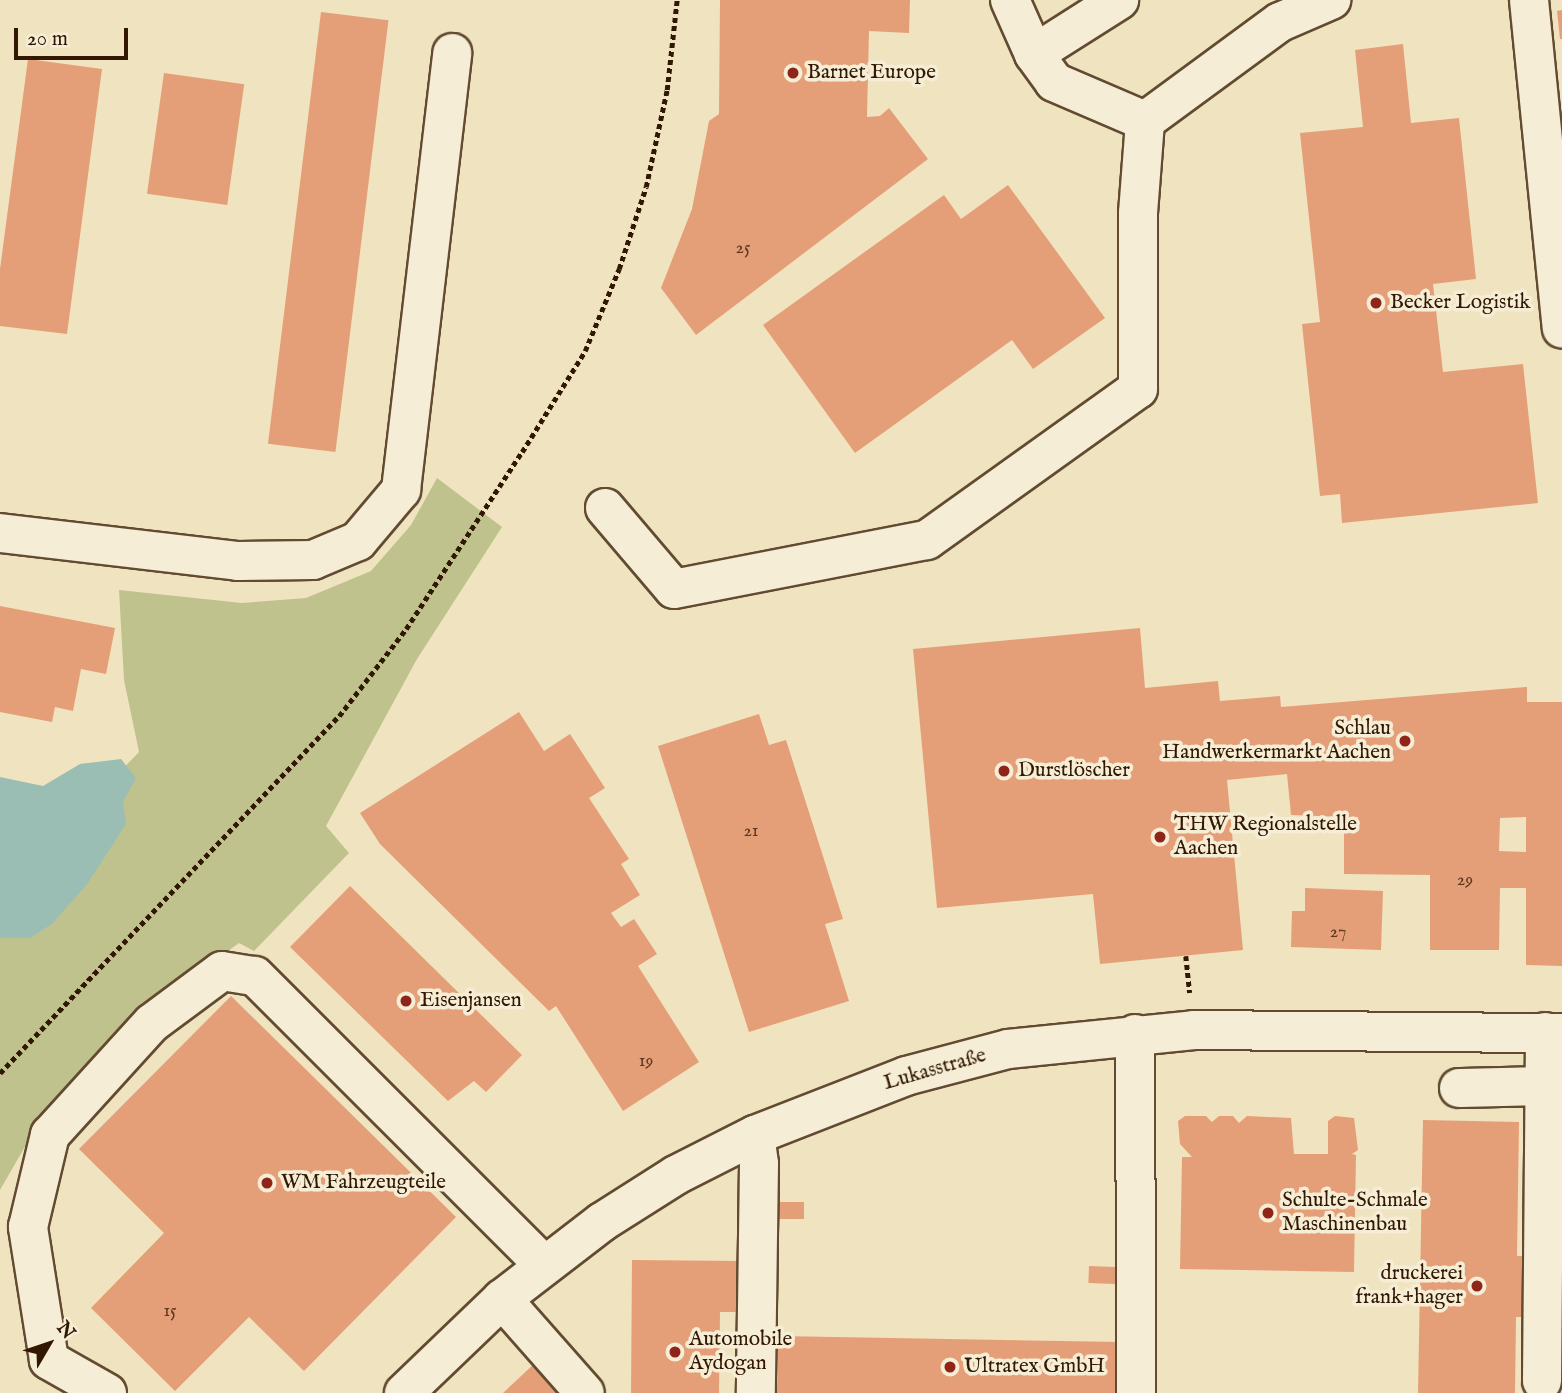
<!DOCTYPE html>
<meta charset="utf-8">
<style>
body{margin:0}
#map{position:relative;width:1562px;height:1393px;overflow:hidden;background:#f0e3bf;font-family:"IM FELL English",serif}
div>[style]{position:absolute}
.green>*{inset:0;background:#c0c28e}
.water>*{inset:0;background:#9abeb4}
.building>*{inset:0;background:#e59f78;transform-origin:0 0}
.path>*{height:4.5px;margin-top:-2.25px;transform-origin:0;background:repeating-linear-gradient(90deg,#321802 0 5px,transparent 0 8.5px)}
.roads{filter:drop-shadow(2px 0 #624b31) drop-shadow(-2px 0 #624b31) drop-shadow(0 2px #624b31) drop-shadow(0 -2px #624b31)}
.minor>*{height:38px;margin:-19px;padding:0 19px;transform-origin:19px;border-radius:19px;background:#f5edd5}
.dots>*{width:19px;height:19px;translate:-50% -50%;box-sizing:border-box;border:4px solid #f5edd5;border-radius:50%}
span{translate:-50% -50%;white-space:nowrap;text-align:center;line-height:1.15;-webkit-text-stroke:7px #f5edd5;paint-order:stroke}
.number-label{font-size:18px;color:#5f3a20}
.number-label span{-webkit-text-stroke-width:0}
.poi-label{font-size:21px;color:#321802}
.left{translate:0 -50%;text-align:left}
.right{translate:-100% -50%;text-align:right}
.street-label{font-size:21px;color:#321802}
.north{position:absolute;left:14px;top:1309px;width:70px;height:70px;-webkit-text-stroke:5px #f5edd5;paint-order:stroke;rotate:51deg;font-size:19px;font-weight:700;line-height:28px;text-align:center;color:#321802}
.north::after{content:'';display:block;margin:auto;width:24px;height:32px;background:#321802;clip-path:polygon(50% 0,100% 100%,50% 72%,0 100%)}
.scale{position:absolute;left:14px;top:28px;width:114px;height:32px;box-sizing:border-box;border:4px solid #321802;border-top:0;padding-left:9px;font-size:21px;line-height:24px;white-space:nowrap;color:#321802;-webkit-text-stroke:5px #f5edd5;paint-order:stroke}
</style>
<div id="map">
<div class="green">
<div style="clip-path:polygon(437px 478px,502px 527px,417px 659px,326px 826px,349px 853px,254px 951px,239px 943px,192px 977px,34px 1131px,0 1190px,0 927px,41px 853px,139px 752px,124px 680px,119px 590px,242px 603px,306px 598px,371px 571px,411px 525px)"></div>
</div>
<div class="water">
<div style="clip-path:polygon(121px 759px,136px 778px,123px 802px,126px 824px,88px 883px,52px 924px,30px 938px,0 938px,0 777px,43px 786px,80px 764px)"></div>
</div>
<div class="building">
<div style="clip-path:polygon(720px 0,910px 0,909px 33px,869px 31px,867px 117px,880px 116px,889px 108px,928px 159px,696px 335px,661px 288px,692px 209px,709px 121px,719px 114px)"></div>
<div style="clip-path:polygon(1562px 10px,1562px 39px,1560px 39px,1557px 11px)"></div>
<div style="left:321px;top:12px;width:68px;height:435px;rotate:7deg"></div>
<div style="clip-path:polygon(1403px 44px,1411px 123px,1459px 118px,1476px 279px,1433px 284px,1443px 372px,1523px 364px,1538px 503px,1342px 523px,1340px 494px,1320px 496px,1302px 324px,1320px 322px,1300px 133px,1363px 127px,1355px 50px)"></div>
<div style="clip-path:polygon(28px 59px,102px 69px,67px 334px,0 326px,0 269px)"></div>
<div style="left:164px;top:73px;width:81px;height:122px;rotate:8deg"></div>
<div style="clip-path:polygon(1008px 185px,1105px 318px,1033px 369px,1012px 340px,855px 453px,763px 325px,944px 195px,961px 219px)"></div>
<div style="clip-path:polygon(0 606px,115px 628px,106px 674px,81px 669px,73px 711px,55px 707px,52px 722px,0 712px)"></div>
<div style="clip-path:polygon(evenodd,1140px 628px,1145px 688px,1218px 681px,1220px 701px,1280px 696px,1281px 707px,1527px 687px,1527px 702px,1562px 702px,1562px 966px,1526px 965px,1526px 888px,1500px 888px,1499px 950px,1430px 950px,1430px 875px,1344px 874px,1344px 817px,1291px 815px,1287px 774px,1227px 780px,1243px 950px,1100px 964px,1093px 894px,937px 908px,913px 649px,1140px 628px,1526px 817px,1526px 852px,1499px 851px,1500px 818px,1526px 817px)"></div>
<div style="clip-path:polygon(519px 712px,544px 751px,570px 734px,605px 788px,589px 798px,629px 859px,621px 864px,640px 895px,611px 913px,621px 927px,634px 919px,657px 954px,638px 966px,699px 1062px,623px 1111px,556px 1006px,549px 1011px,380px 844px,360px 813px)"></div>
<div style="clip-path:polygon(759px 714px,769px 745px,786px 740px,843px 919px,825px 924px,849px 1001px,749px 1032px,658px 746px)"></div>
<div style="clip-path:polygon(350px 886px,522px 1055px,486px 1092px,474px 1081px,448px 1101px,290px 947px)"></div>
<div style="clip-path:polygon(1305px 888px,1383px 891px,1381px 950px,1291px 947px,1292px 911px,1305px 911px)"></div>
<div style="clip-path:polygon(231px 996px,456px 1217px,304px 1371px,249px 1317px,175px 1391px,91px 1308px,164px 1233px,79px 1149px)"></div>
<div style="clip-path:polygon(1185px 1116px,1206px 1116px,1212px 1122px,1219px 1116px,1233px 1116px,1239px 1123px,1247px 1116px,1291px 1118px,1294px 1154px,1328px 1154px,1328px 1121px,1335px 1116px,1354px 1118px,1358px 1150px,1352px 1154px,1356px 1155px,1354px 1272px,1180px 1269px,1182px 1157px,1192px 1157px,1180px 1144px,1178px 1121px)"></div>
<div style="clip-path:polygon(1423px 1120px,1519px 1122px,1517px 1256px,1534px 1256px,1533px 1317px,1516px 1317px,1515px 1393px,1418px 1393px)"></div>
<div style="left:779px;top:1202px;width:25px;height:17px"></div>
<div style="clip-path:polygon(632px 1260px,741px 1261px,740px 1312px,720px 1312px,719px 1393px,631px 1393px)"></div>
<div style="left:1089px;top:1266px;width:33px;height:17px;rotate:2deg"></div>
<div style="left:778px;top:1336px;width:344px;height:57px;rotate:1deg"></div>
<div style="clip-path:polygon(536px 1362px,566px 1393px,503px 1393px)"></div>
</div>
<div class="path">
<div style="left:1186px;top:956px;width:37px;rotate:84deg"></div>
<div style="left:0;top:1073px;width:492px;rotate:-46.5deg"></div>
<div style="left:339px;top:716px;width:110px;rotate:-52.4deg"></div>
<div style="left:406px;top:629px;width:212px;rotate:-56.8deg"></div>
<div style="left:522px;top:452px;width:119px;rotate:-58deg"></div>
<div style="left:585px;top:351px;width:89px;rotate:-67.5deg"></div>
<div style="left:619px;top:269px;width:86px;rotate:-71.8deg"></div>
<div style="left:646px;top:187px;width:99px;rotate:-77.8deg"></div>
<div style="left:667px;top:90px;width:91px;rotate:-83.7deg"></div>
</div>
<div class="roads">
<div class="minor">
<div style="left:1010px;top:0;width:59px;rotate:66deg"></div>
<div style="left:1034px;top:54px;width:34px;rotate:54deg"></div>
<div style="left:1054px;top:82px;width:99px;rotate:23.2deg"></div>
<div style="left:1145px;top:121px;width:167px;rotate:-36.3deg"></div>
<div style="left:1280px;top:22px;width:56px;rotate:-23.3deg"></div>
<div style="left:1529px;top:0;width:330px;rotate:84.3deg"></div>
<div style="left:1034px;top:54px;width:101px;rotate:-32.4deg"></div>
<div style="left:605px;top:508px;width:106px;rotate:49.6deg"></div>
<div style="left:674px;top:589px;width:258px;rotate:-11deg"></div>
<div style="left:927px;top:540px;width:259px;rotate:-35.6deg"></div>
<div style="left:1138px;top:389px;width:176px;rotate:-90deg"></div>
<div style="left:1138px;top:213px;width:92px;rotate:-85.6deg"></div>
<div style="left:0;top:533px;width:240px;rotate:6.7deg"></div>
<div style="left:238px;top:561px;width:75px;rotate:-0.8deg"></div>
<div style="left:313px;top:560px;width:49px;rotate:-22.9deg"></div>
<div style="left:358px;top:541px;width:67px;rotate:-49.9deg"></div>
<div style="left:401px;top:490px;width:440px;rotate:-83.3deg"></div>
<div style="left:1135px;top:1034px;width:359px;rotate:89.8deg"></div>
<div style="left:1459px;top:1088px;width:86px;rotate:-1.3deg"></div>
<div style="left:755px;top:1135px;width:29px;rotate:82deg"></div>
<div style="left:759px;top:1164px;width:229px;rotate:90.8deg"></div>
<div style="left:502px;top:1299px;width:125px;rotate:48.6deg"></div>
<div style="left:1542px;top:1381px;width:349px;rotate:-89.5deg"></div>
<div style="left:107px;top:1393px;width:67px;rotate:-150.4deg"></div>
<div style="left:49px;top:1360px;width:135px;rotate:-99deg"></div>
<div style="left:28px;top:1227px;width:95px;rotate:-76.6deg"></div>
<div style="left:50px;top:1135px;width:151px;rotate:-47.7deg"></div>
<div style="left:152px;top:1023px;width:87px;rotate:-36.6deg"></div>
<div style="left:222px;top:971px;width:33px;rotate:9deg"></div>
<div style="left:255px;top:976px;width:409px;rotate:45deg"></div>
<div style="left:404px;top:1393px;width:136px;rotate:-43.8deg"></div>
<div style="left:502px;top:1299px;width:126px;rotate:-37.6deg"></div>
<div style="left:602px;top:1222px;width:88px;rotate:-32.4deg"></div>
<div style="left:676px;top:1175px;width:89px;rotate:-26.9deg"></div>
<div style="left:755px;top:1135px;width:162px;rotate:-21.3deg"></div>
<div style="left:906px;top:1076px;width:106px;rotate:-14.8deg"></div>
<div style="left:1008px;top:1049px;width:187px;rotate:-5.8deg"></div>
<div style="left:1194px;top:1030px;width:368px;rotate:0.5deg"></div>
</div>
</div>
<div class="dots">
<div style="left:793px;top:73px;background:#8f2418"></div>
<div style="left:1376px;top:303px;background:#8f2418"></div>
<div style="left:1405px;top:741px;background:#8f2418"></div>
<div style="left:1004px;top:771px;background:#8f2418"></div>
<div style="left:1160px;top:837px;background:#8f2418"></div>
<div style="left:406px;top:1001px;background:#8f2418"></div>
<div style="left:267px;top:1183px;background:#8f2418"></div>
<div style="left:1268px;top:1213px;background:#8f2418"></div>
<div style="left:1477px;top:1286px;background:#8f2418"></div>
<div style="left:675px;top:1352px;background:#8f2418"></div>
<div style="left:950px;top:1367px;background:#8f2418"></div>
</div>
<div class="number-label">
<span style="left:743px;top:249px">25</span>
<span style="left:751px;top:832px">21</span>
<span style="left:1465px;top:881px">29</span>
<span style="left:1338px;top:933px">27</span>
<span style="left:646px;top:1062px">19</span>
<span style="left:170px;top:1312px">15</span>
</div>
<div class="poi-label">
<span class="left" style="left:807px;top:73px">Barnet Europe</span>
<span class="left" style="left:1390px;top:303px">Becker Logistik</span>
<span class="right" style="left:1391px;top:741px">Schlau<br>Handwerkermarkt Aachen</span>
<span class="left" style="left:1018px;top:771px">Durstlöscher</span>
<span class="left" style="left:1174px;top:837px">THW Regionalstelle<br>Aachen</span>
<span class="left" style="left:420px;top:1001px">Eisenjansen</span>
<span class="left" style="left:281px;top:1183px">WM Fahrzeugteile</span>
<span class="left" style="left:1282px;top:1213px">Schulte-Schmale<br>Maschinenbau</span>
<span class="right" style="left:1463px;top:1286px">druckerei<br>frank+hager</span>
<span class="left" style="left:689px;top:1352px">Automobile<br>Aydogan</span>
<span class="left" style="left:964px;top:1367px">Ultratex GmbH</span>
</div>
<div class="street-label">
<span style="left:935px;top:1070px;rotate:-16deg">Lukasstraße</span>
</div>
<div class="north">N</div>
<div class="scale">20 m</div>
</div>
